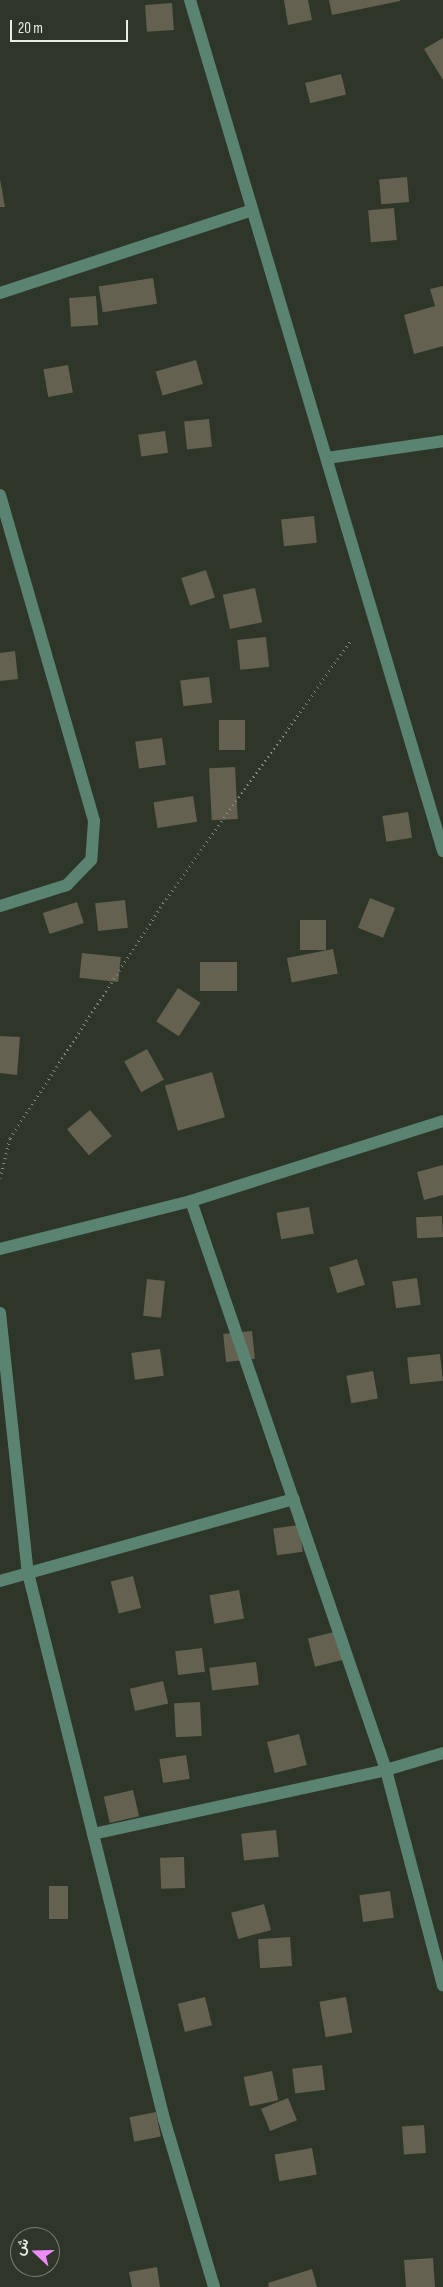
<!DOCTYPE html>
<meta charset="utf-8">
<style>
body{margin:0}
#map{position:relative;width:443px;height:2287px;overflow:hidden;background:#2e3629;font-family:"Sofia Sans Condensed",Vazirmatn,sans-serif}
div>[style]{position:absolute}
.building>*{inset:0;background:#646150;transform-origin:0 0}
.path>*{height:3px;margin-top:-1.5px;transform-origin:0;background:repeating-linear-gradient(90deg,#83897e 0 1px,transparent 0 5px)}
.minor>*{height:12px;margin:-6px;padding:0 6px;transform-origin:6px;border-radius:6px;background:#5b8372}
span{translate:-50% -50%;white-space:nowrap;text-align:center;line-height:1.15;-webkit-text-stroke:4px #2e3629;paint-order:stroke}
.north{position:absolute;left:10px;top:2227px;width:50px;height:50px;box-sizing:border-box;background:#2e3629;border:1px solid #787f74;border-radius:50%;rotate:291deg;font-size:14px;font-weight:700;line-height:20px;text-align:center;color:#e8ede4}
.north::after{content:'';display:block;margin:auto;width:18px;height:22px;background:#ed8cf9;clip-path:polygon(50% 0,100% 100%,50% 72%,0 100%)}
.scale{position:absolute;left:10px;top:20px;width:118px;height:22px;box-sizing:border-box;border:2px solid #e8ede4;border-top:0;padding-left:6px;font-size:15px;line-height:18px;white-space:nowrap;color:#e8ede4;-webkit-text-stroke:4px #2e3629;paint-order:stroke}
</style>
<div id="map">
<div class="building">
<div style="clip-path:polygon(284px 0,308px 0,312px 20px,288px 25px)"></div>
<div style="clip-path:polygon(329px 0,400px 0,400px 1px,332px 15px)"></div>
<div style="left:172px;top:3px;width:27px;height:27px;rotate:86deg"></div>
<div style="clip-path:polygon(443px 38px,443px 80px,424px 49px)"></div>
<div style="left:341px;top:74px;width:21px;height:37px;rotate:76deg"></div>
<div style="left:407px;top:177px;width:25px;height:28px;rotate:85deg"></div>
<div style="clip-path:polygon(0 179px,5px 207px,0 207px)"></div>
<div style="left:394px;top:208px;width:32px;height:26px;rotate:85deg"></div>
<div style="left:153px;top:278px;width:26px;height:55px;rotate:81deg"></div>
<div style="clip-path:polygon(443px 286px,443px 346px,414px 354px,404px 315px,435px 306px,430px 289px)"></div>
<div style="left:96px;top:296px;width:29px;height:27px;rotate:86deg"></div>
<div style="left:196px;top:360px;width:25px;height:42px;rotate:74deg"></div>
<div style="left:68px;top:365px;width:28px;height:25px;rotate:80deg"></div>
<div style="left:209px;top:419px;width:28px;height:25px;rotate:84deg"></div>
<div style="left:165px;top:431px;width:22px;height:27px;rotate:82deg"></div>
<div style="left:314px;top:516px;width:27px;height:33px;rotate:84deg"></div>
<div style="left:206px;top:570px;width:29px;height:26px;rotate:72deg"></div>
<div style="left:255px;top:588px;width:35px;height:33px;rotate:78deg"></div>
<div style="left:266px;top:637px;width:30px;height:29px;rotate:84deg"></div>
<div style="clip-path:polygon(15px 651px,18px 679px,0 681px,0 653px)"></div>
<div style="left:209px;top:677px;width:26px;height:29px;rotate:83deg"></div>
<div style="left:219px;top:720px;width:26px;height:30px"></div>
<div style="left:162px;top:738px;width:27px;height:27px;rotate:82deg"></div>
<div style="left:235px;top:767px;width:52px;height:26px;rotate:87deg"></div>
<div style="left:193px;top:796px;width:26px;height:40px;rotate:81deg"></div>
<div style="left:408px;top:812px;width:26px;height:26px;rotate:81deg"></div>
<div style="left:370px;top:898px;width:27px;height:32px;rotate:22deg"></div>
<div style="left:125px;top:900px;width:28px;height:30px;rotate:84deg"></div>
<div style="left:77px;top:902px;width:22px;height:36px;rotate:72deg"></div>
<div style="left:300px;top:920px;width:26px;height:30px"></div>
<div style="left:333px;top:949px;width:25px;height:47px;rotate:79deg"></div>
<div style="left:82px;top:953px;width:39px;height:25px;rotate:6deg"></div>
<div style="left:200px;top:962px;width:37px;height:29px"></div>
<div style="left:178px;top:988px;width:27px;height:40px;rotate:33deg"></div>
<div style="clip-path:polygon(0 1036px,20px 1037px,17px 1075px,0 1073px)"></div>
<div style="left:147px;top:1049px;width:35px;height:26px;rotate:61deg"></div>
<div style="left:212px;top:1072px;width:47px;height:49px;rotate:74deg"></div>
<div style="left:90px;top:1110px;width:34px;height:30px;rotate:50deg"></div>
<div style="clip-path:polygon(443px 1165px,443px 1195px,424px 1200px,417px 1172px)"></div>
<div style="left:309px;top:1207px;width:27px;height:33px;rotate:80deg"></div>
<div style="left:442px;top:1216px;width:21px;height:26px;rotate:87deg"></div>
<div style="left:357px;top:1259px;width:27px;height:29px;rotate:73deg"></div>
<div style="left:417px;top:1278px;width:27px;height:25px;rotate:82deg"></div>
<div style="left:147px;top:1279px;width:18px;height:37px;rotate:6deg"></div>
<div style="left:252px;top:1331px;width:28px;height:29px;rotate:84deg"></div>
<div style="left:160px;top:1349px;width:27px;height:29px;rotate:82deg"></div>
<div style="left:440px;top:1354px;width:27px;height:33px;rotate:84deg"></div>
<div style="left:373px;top:1371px;width:28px;height:27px;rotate:80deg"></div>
<div style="left:299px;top:1525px;width:27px;height:26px;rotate:82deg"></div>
<div style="left:133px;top:1576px;width:33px;height:23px;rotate:76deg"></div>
<div style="left:239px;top:1590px;width:29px;height:30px;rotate:80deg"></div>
<div style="left:338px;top:1631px;width:29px;height:31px;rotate:76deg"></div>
<div style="left:202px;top:1648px;width:24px;height:27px;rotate:83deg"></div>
<div style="left:256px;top:1662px;width:23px;height:47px;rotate:83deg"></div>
<div style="left:163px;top:1681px;width:23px;height:34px;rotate:77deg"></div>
<div style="left:200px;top:1702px;width:34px;height:26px;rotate:87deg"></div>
<div style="left:299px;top:1734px;width:32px;height:33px;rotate:76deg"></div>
<div style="left:186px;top:1755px;width:24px;height:27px;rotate:81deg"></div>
<div style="left:133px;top:1790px;width:27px;height:30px;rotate:77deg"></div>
<div style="left:276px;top:1830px;width:27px;height:35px;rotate:84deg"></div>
<div style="left:184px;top:1857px;width:31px;height:24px;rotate:88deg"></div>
<div style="left:49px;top:1886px;width:19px;height:33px"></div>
<div style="left:390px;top:1891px;width:27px;height:31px;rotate:82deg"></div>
<div style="left:264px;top:1904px;width:27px;height:34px;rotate:75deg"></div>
<div style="left:290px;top:1937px;width:29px;height:32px;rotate:86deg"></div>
<div style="left:205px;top:1997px;width:29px;height:28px;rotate:76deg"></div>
<div style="left:346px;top:1997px;width:36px;height:27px;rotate:80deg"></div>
<div style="left:322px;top:2065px;width:25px;height:30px;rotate:83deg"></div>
<div style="left:272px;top:2071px;width:30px;height:29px;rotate:78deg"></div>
<div style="left:288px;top:2098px;width:24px;height:29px;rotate:68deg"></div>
<div style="left:156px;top:2112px;width:25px;height:27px;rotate:79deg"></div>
<div style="left:424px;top:2125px;width:28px;height:22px;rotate:86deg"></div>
<div style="left:312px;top:2148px;width:27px;height:38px;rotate:80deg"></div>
<div style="left:433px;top:2258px;width:29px;height:29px;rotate:86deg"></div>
<div style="clip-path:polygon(157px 2267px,160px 2287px,132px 2287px,129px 2272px)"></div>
<div style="clip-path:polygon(312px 2269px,317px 2287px,269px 2287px,268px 2283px)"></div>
</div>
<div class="path">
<div style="left:0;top:1178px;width:41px;rotate:-76deg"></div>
<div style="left:10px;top:1138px;width:285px;rotate:-56.9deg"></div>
<div style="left:166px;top:899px;width:317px;rotate:-54.4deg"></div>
</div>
<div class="minor">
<div style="left:190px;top:0;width:888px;rotate:73.44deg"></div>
<div style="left:0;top:293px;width:265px;rotate:-18.2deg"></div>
<div style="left:327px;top:458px;width:117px;rotate:-8.3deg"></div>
<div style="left:0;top:495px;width:339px;rotate:73.9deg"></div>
<div style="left:94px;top:821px;width:39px;rotate:94deg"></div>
<div style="left:91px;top:860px;width:35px;rotate:134deg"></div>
<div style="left:67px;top:885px;width:70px;rotate:162.6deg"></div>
<div style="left:191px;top:1201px;width:601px;rotate:71.08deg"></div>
<div style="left:386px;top:1770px;width:223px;rotate:75.2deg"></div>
<div style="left:0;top:1249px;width:197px;rotate:-14.1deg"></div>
<div style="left:191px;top:1201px;width:264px;rotate:-17.6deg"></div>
<div style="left:0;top:1313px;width:262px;rotate:83.9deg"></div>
<div style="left:28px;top:1573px;width:563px;rotate:76.01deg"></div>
<div style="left:164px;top:2119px;width:175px;rotate:73.4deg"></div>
<div style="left:0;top:1581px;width:305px;rotate:-15.6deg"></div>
<div style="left:93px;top:1834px;width:300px;rotate:-12.3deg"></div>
<div style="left:386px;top:1770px;width:59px;rotate:-16.6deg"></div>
</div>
<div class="north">ش</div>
<div class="scale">20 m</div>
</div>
